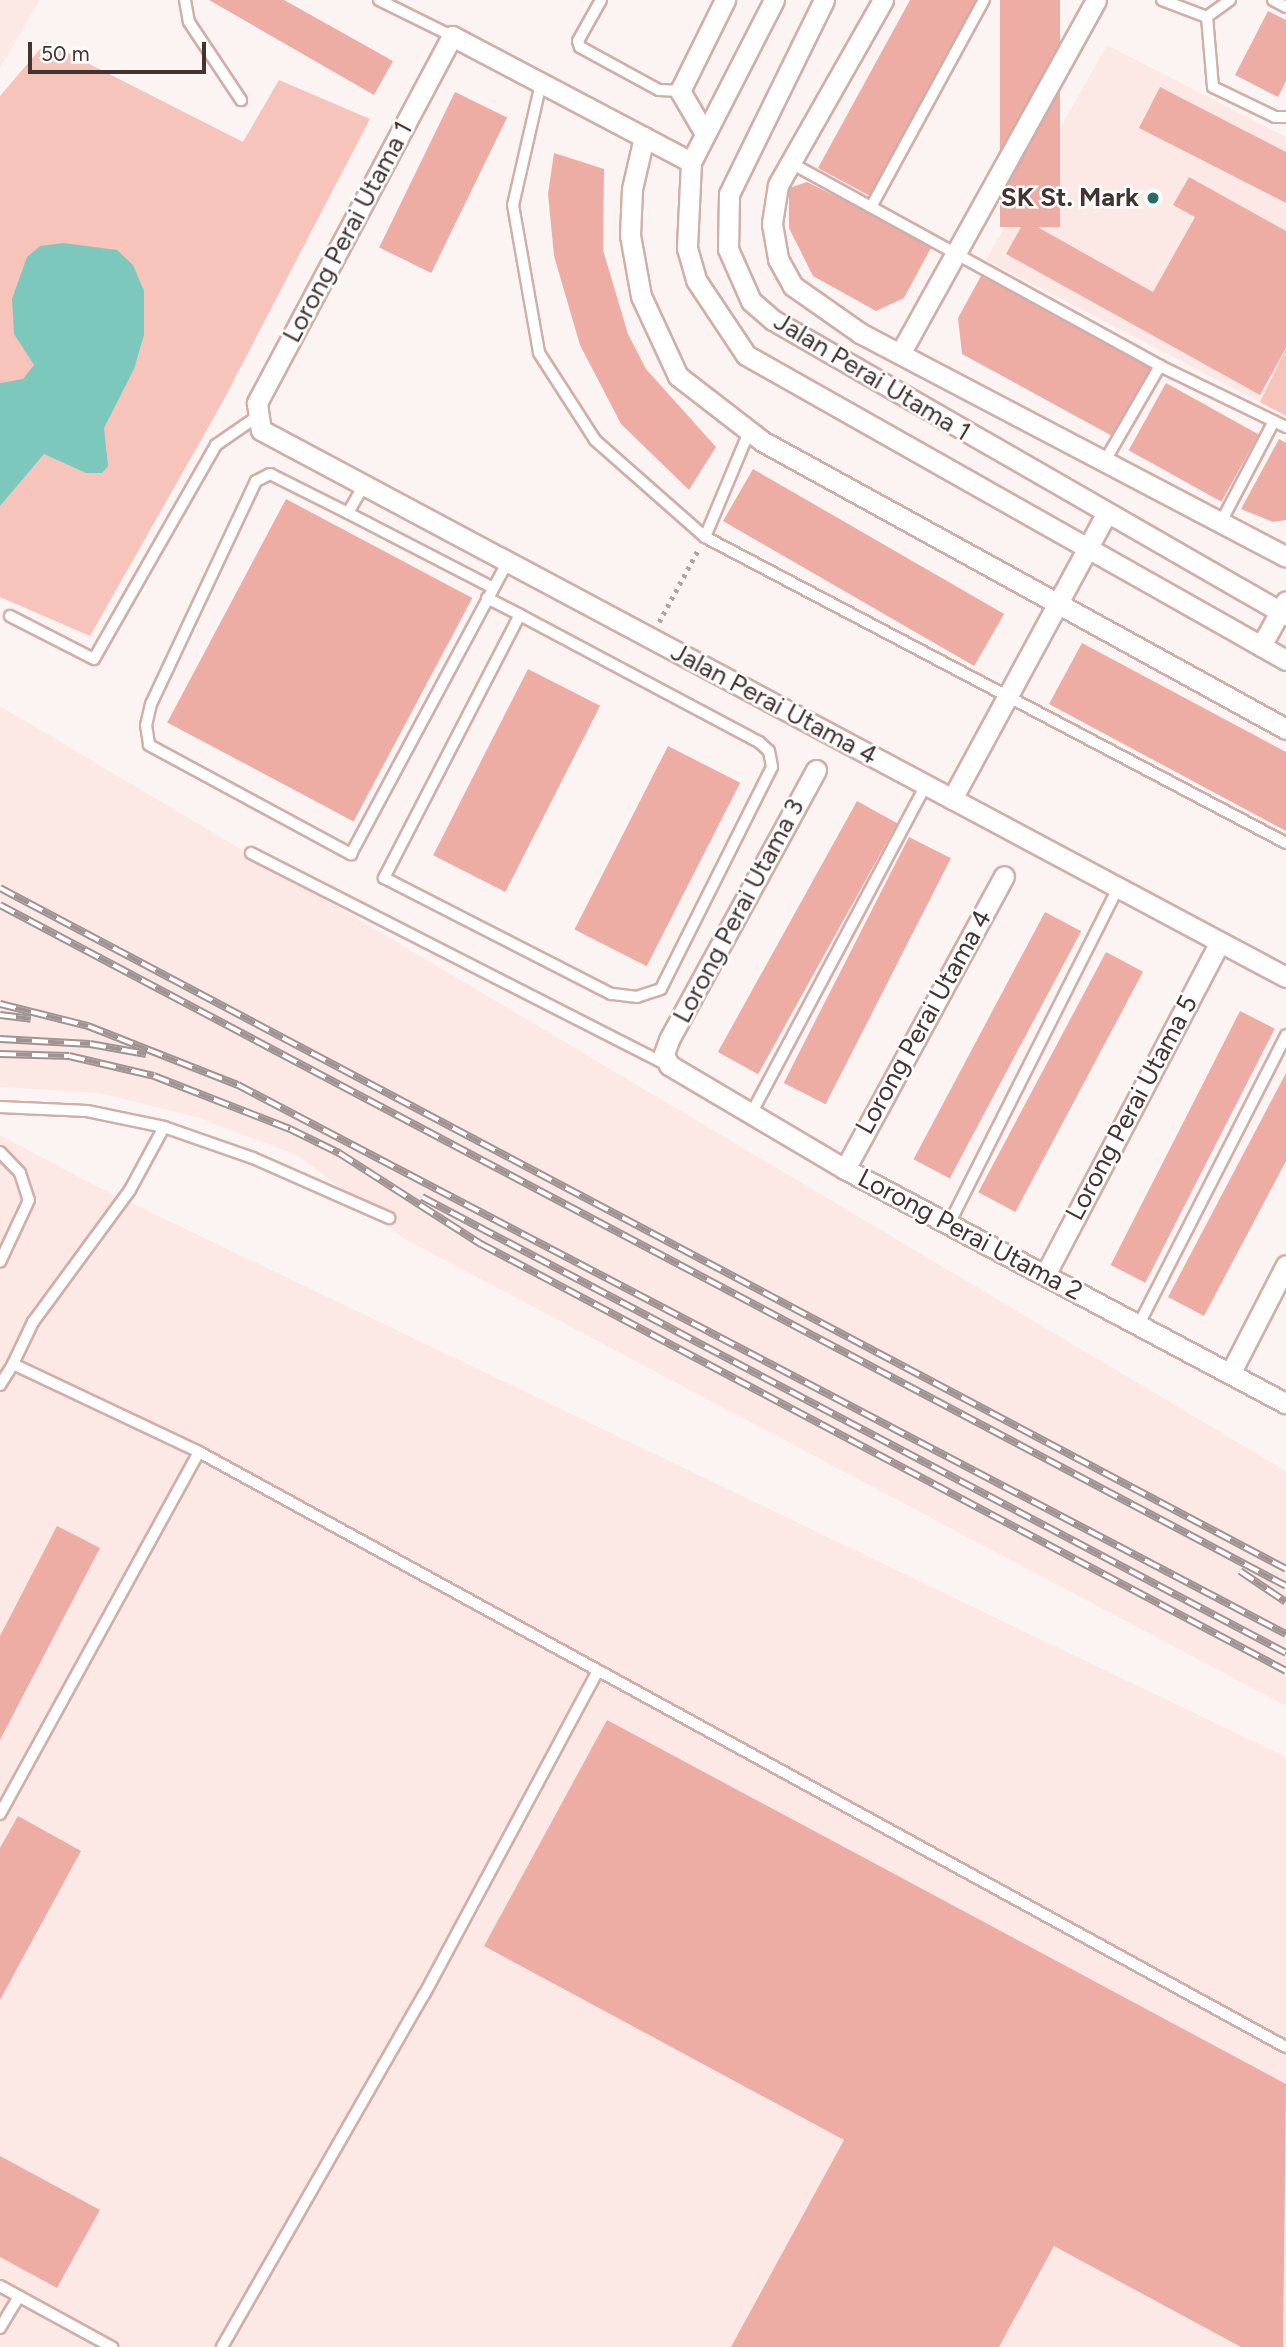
<!DOCTYPE html>
<style>
body{margin:0}
#map{position:relative;width:1286px;height:2347px;overflow:hidden;background:#fcf4f3;font-family:Figtree,sans-serif}
div>[style]{position:absolute}
.built>*{inset:0;background:#fce9e6}
.green>*{inset:0;background:#f7c4bc}
.water>*{inset:0;background:#7dc8bd}
.building>*{inset:0;background:#edada5;transform-origin:0 0}
.path>*{height:4.5px;margin-top:-2.25px;transform-origin:0;background:repeating-linear-gradient(90deg,#afa4a2 0 3.5px,transparent 0 8.5px)}
.roads{filter:drop-shadow(2px 0 #d1aea8) drop-shadow(-2px 0 #d1aea8) drop-shadow(0 2px #d1aea8) drop-shadow(0 -2px #d1aea8)}
.lane>*{height:10px;margin:-5px;padding:0 5px;transform-origin:5px;border-radius:5px;background:#fff}
.street>*{height:19px;margin:-9.5px;padding:0 9.5px;transform-origin:9.5px;border-radius:9.5px;background:#fff}
.rail>*{height:8px;margin-top:-4px;transform-origin:0;background:repeating-linear-gradient(90deg,#fff 0 16px,#a09493 0 32px);box-sizing:border-box;border-block:2px solid #a09493}
.dots>*{width:19px;height:19px;translate:-50% -50%;box-sizing:border-box;border:4px solid #fff;border-radius:50%}
span{translate:-50% -50%;white-space:nowrap;text-align:center;line-height:1.15;-webkit-text-stroke:5px #fff;paint-order:stroke}
.poi-label{font-size:26px;color:#433432;font-weight:700}
.right{translate:-100% -50%;text-align:right}
.street-label{font-size:26px;color:#433432}
.scale{position:absolute;left:28px;top:42px;width:178px;height:32px;box-sizing:border-box;border:4px solid #433432;border-top:0;padding-left:9px;font-size:21px;line-height:24px;white-space:nowrap;color:#433432;-webkit-text-stroke:5px #fff;paint-order:stroke}
</style>
<div id="map">
<div class="built">
<div style="clip-path:polygon(0 0,40px 0,0 68px)"></div>
<div style="clip-path:polygon(1107px 45px,1286px 137px,1286px 349px,1260px 402px,986px 260px)"></div>
<div style="clip-path:polygon(0 706px,1286px 1471px,1286px 1706px,405px 1239px,299px 1156px,196px 1117px,100px 1093px,0 1087px)"></div>
<div style="clip-path:polygon(0 1135px,90px 1183px,1286px 1757px,1286px 2347px,0 2347px)"></div>
</div>
<div class="green">
<div style="clip-path:polygon(46px 42px,243px 142px,279px 80px,370px 119px,222px 403px,90px 636px,0 597px,0 96px)"></div>
<div style="clip-path:polygon(1286px 349px,1286px 416px,1260px 402px)"></div>
</div>
<div class="water">
<div style="clip-path:polygon(63px 243px,117px 250px,133px 265px,144px 291px,144px 335px,134px 369px,104px 428px,108px 466px,102px 473px,86px 473px,44px 454px,0 506px,0 383px,23px 379px,34px 365px,14px 334px,12px 299px,27px 257px,40px 246px)"></div>
</div>
<div class="building">
<div style="clip-path:polygon(209px 0,284px 0,393px 61px,374px 95px)"></div>
<div style="clip-path:polygon(910px 0,977px 0,870px 196px,818px 168px)"></div>
<div style="left:1000px;top:0;width:60px;height:227px"></div>
<div style="clip-path:polygon(1268px 11px,1286px 20px,1286px 81px,1278px 97px,1235px 75px)"></div>
<div style="clip-path:polygon(1160px 87px,1286px 152px,1286px 203px,1139px 128px)"></div>
<div style="left:455px;top:92px;width:58px;height:173px;rotate:26deg"></div>
<div style="clip-path:polygon(554px 153px,604px 169px,603px 250px,628px 334px,646px 369px,716px 447px,689px 490px,621px 424px,580px 345px,554px 256px,548px 194px)"></div>
<div style="clip-path:polygon(1189px 177px,1286px 231px,1286px 348px,1260px 395px,1006px 254px,1025px 220px,1153px 292px,1195px 217px,1173px 205px)"></div>
<div style="clip-path:polygon(807px 182px,933px 244px,904px 298px,876px 311px,813px 276px,789px 228px,789px 188px)"></div>
<div style="clip-path:polygon(981px 276px,1151px 368px,1114px 437px,962px 354px,958px 318px)"></div>
<div style="left:1166px;top:383px;width:106px;height:77px;rotate:29deg"></div>
<div style="clip-path:polygon(1279px 439px,1286px 443px,1286px 520px,1273px 522px,1241px 509px)"></div>
<div style="left:753px;top:469px;width:290px;height:60px;rotate:30deg"></div>
<div style="left:286px;top:499px;width:211px;height:253px;rotate:28deg"></div>
<div style="clip-path:polygon(1082px 643px,1286px 752px,1286px 831px,1049px 704px)"></div>
<div style="left:528px;top:669px;width:81px;height:209px;rotate:27deg"></div>
<div style="left:668px;top:746px;width:81px;height:206px;rotate:27deg"></div>
<div style="left:857px;top:801px;width:46px;height:287px;rotate:29deg"></div>
<div style="left:909px;top:837px;width:47px;height:276px;rotate:27deg"></div>
<div style="left:1045px;top:912px;width:41px;height:280px;rotate:28deg"></div>
<div style="left:1106px;top:952px;width:42px;height:272px;rotate:28deg"></div>
<div style="left:1240px;top:1011px;width:39px;height:285px;rotate:27deg"></div>
<div style="clip-path:polygon(1286px 1073px,1286px 1161px,1204px 1316px,1168px 1297px)"></div>
<div style="clip-path:polygon(57px 1526px,100px 1548px,0 1740px,0 1636px)"></div>
<div style="clip-path:polygon(607px 1720px,1286px 2084px,1283px 2347px,1241px 2347px,1054px 2246px,999px 2347px,731px 2347px,844px 2140px,484px 1946px)"></div>
<div style="clip-path:polygon(18px 1816px,81px 1851px,0 2000px,0 1848px)"></div>
<div style="clip-path:polygon(0 2156px,100px 2210px,57px 2288px,0 2257px)"></div>
</div>
<div class="path">
<div style="left:659px;top:622px;width:82px;rotate:-61.6deg"></div>
</div>
<div class="roads">
<div class="lane">
<div style="left:185px;top:0;width:22px;rotate:80deg"></div>
<div style="left:189px;top:22px;width:94px;rotate:56.3deg"></div>
<div style="left:379px;top:0;width:81px;rotate:26.3deg"></div>
<div style="left:601px;top:0;width:47px;rotate:119.3deg"></div>
<div style="left:578px;top:41px;width:6px;rotate:72deg"></div>
<div style="left:580px;top:47px;width:90px;rotate:28.6deg"></div>
<div style="left:659px;top:90px;width:21px;rotate:3deg"></div>
<div style="left:1162px;top:0;width:48px;rotate:20.7deg"></div>
<div style="left:1230px;top:0;width:29px;rotate:144deg"></div>
<div style="left:1207px;top:17px;width:70px;rotate:85.1deg"></div>
<div style="left:1213px;top:87px;width:69px;rotate:25.8deg"></div>
<div style="left:1275px;top:117px;width:11px"></div>
<div style="left:1273px;top:0;width:15px;rotate:28deg"></div>
<div style="left:541px;top:83px;width:125px;rotate:102.9deg"></div>
<div style="left:513px;top:205px;width:150px;rotate:80deg"></div>
<div style="left:539px;top:353px;width:103px;rotate:57.2deg"></div>
<div style="left:595px;top:440px;width:147px;rotate:41.4deg"></div>
<div style="left:705px;top:537px;width:657px;rotate:27.77deg"></div>
<div style="left:791px;top:163px;width:421px;rotate:28.8deg"></div>
<div style="left:1160px;top:366px;width:140px;rotate:25.8deg"></div>
<div style="left:871px;top:207px;width:236px;rotate:-61.4deg"></div>
<div style="left:1106px;top:459px;width:108px;rotate:-59.9deg"></div>
<div style="left:364px;top:485px;width:32px;rotate:120deg"></div>
<div style="left:348px;top:513px;width:163px;rotate:27.3deg"></div>
<div style="left:348px;top:513px;width:87px;rotate:-153.4deg"></div>
<div style="left:270px;top:474px;width:16px;rotate:153deg"></div>
<div style="left:256px;top:481px;width:246px;rotate:115.2deg"></div>
<div style="left:151px;top:704px;width:22px;rotate:103deg"></div>
<div style="left:146px;top:725px;width:20px;rotate:81deg"></div>
<div style="left:149px;top:745px;width:230px;rotate:28.4deg"></div>
<div style="left:351px;top:854px;width:330px;rotate:-61.8deg"></div>
<div style="left:1221px;top:522px;width:114px;rotate:-62.3deg"></div>
<div style="left:705px;top:537px;width:114px;rotate:-67.3deg"></div>
<div style="left:487px;top:598px;width:37px;rotate:27deg"></div>
<div style="left:520px;top:615px;width:271px;rotate:28deg"></div>
<div style="left:759px;top:742px;width:13px;rotate:42deg"></div>
<div style="left:769px;top:751px;width:16px;rotate:79deg"></div>
<div style="left:772px;top:767px;width:248px;rotate:116.6deg"></div>
<div style="left:661px;top:989px;width:25px;rotate:162deg"></div>
<div style="left:637px;top:997px;width:26px;rotate:-173deg"></div>
<div style="left:611px;top:994px;width:255px;rotate:-152.9deg"></div>
<div style="left:384px;top:878px;width:296px;rotate:-62.7deg"></div>
<div style="left:10px;top:616px;width:94px;rotate:27.1deg"></div>
<div style="left:94px;top:659px;width:246px;rotate:-60.3deg"></div>
<div style="left:216px;top:445px;width:51px;rotate:-34.6deg"></div>
<div style="left:251px;top:853px;width:465px;rotate:27deg"></div>
<div style="left:0;top:1107px;width:87px;rotate:2.6deg"></div>
<div style="left:87px;top:1111px;width:79px;rotate:11.7deg"></div>
<div style="left:164px;top:1127px;width:94px;rotate:19.2deg"></div>
<div style="left:253px;top:1158px;width:149px;rotate:23.8deg"></div>
<div style="left:751px;top:1114px;width:373px;rotate:-62deg"></div>
<div style="left:164px;top:1127px;width:72px;rotate:118.4deg"></div>
<div style="left:130px;top:1190px;width:164px;rotate:126.3deg"></div>
<div style="left:33px;top:1322px;width:47px;rotate:115.5deg"></div>
<div style="left:13px;top:1364px;width:206px;rotate:25.3deg"></div>
<div style="left:199px;top:1452px;width:1239px;rotate:28.7deg"></div>
<div style="left:0;top:1152px;width:29px;rotate:46deg"></div>
<div style="left:20px;top:1173px;width:28px;rotate:72deg"></div>
<div style="left:29px;top:1200px;width:68px;rotate:115.1deg"></div>
<div style="left:949px;top:1224px;width:376px;rotate:-63.3deg"></div>
<div style="left:1139px;top:1324px;width:324px;rotate:-63deg"></div>
<div style="left:0;top:1385px;width:25px;rotate:-58deg"></div>
<div style="left:0;top:1814px;width:413px;rotate:-61.2deg"></div>
<div style="left:0;top:2286px;width:128px;rotate:28.6deg"></div>
<div style="left:0;top:2328px;width:37px;rotate:-59deg"></div>
<div style="left:222px;top:2347px;width:406px;rotate:-60.2deg"></div>
<div style="left:424px;top:1995px;width:368px;rotate:-61.8deg"></div>
</div>
<div class="street">
<div style="left:774px;top:0;width:182px;rotate:117.1deg"></div>
<div style="left:691px;top:162px;width:86px;rotate:92.7deg"></div>
<div style="left:687px;top:248px;width:33px;rotate:74deg"></div>
<div style="left:696px;top:280px;width:90px;rotate:56.3deg"></div>
<div style="left:746px;top:355px;width:620px;rotate:29.46deg"></div>
<div style="left:824px;top:0;width:216px;rotate:116.1deg"></div>
<div style="left:729px;top:194px;width:55px;rotate:91deg"></div>
<div style="left:728px;top:249px;width:57px;rotate:66.1deg"></div>
<div style="left:751px;top:301px;width:29px;rotate:41deg"></div>
<div style="left:773px;top:320px;width:592px;rotate:29.9deg"></div>
<div style="left:883px;top:0;width:213px;rotate:119.6deg"></div>
<div style="left:778px;top:185px;width:39px;rotate:99deg"></div>
<div style="left:772px;top:224px;width:36px;rotate:80deg"></div>
<div style="left:778px;top:259px;width:31px;rotate:61deg"></div>
<div style="left:793px;top:286px;width:82px;rotate:35deg"></div>
<div style="left:860px;top:333px;width:481px;rotate:27.7deg"></div>
<div style="left:704px;top:132px;width:48px;rotate:-120.3deg"></div>
<div style="left:680px;top:91px;width:102px;rotate:-63.7deg"></div>
<div style="left:644px;top:137px;width:53px;rotate:103deg"></div>
<div style="left:632px;top:189px;width:46px;rotate:92.5deg"></div>
<div style="left:630px;top:235px;width:62px;rotate:79.8deg"></div>
<div style="left:641px;top:296px;width:88px;rotate:65.2deg"></div>
<div style="left:678px;top:376px;width:106px;rotate:37.7deg"></div>
<div style="left:762px;top:441px;width:598px;rotate:28.79deg"></div>
<div style="left:691px;top:162px;width:270px;rotate:-152.2deg"></div>
<div style="left:452px;top:36px;width:416px;rotate:118deg"></div>
<div style="left:257px;top:403px;width:27px;rotate:82deg"></div>
<div style="left:261px;top:430px;width:1162px;rotate:28.09deg"></div>
<div style="left:901px;top:352px;width:402px;rotate:-61deg"></div>
<div style="left:1261px;top:646px;width:51px;rotate:-60.9deg"></div>
<div style="left:816px;top:770px;width:307px;rotate:118.6deg"></div>
<div style="left:669px;top:1040px;width:15px;rotate:110deg"></div>
<div style="left:664px;top:1054px;width:12px;rotate:66deg"></div>
<div style="left:669px;top:1065px;width:204px;rotate:30.6deg"></div>
<div style="left:845px;top:1169px;width:499px;rotate:28deg"></div>
<div style="left:952px;top:799px;width:324px;rotate:-61.6deg"></div>
<div style="left:845px;top:1169px;width:333px;rotate:-61.5deg"></div>
<div style="left:1045px;top:1275px;width:376px;rotate:-62.3deg"></div>
<div style="left:1231px;top:1372px;width:120px;rotate:-62.8deg"></div>
</div>
</div>
<div class="rail">
<div style="left:0;top:888px;width:1455px;rotate:27.9deg"></div>
<div style="left:0;top:905px;width:1455px;rotate:27.9deg"></div>
<div style="left:0;top:1004px;width:91px;rotate:14deg"></div>
<div style="left:88px;top:1026px;width:161px;rotate:21.5deg"></div>
<div style="left:238px;top:1085px;width:1183px;rotate:27.65deg"></div>
<div style="left:0;top:1015px;width:31px;rotate:7deg"></div>
<div style="left:0;top:1039px;width:90px;rotate:3.2deg"></div>
<div style="left:90px;top:1044px;width:57px;rotate:10.1deg"></div>
<div style="left:0;top:1054px;width:69px;rotate:1.7deg"></div>
<div style="left:69px;top:1056px;width:87px;rotate:13.2deg"></div>
<div style="left:154px;top:1076px;width:146px;rotate:21.3deg"></div>
<div style="left:290px;top:1129px;width:55px;rotate:26.1deg"></div>
<div style="left:339px;top:1153px;width:169px;rotate:32.7deg"></div>
<div style="left:481px;top:1244px;width:911px;rotate:27.94deg"></div>
<div style="left:422px;top:1197px;width:977px;rotate:27.82deg"></div>
<div style="left:1240px;top:1571px;width:55px;rotate:34deg"></div>
</div>
<div class="dots">
<div style="left:1153px;top:198px;background:#246c64"></div>
</div>
<div class="poi-label">
<span class="right" style="left:1139px;top:198px">SK St. Mark</span>
</div>
<div class="street-label">
<span style="left:348px;top:232px;rotate:-62deg">Lorong Perai Utama 1</span>
<span style="left:872px;top:377px;rotate:31deg">Jalan Perai Utama 1</span>
<span style="left:774px;top:704px;rotate:28deg">Jalan Perai Utama 4</span>
<span style="left:739px;top:911px;rotate:-62deg">Lorong Perai Utama 3</span>
<span style="left:924px;top:1022px;rotate:-61deg">Lorong Perai Utama 4</span>
<span style="left:1132px;top:1108px;rotate:-62deg">Lorong Perai Utama 5</span>
<span style="left:970px;top:1235px;rotate:28deg">Lorong Perai Utama 2</span>
</div>
<div class="scale">50 m</div>
</div>
